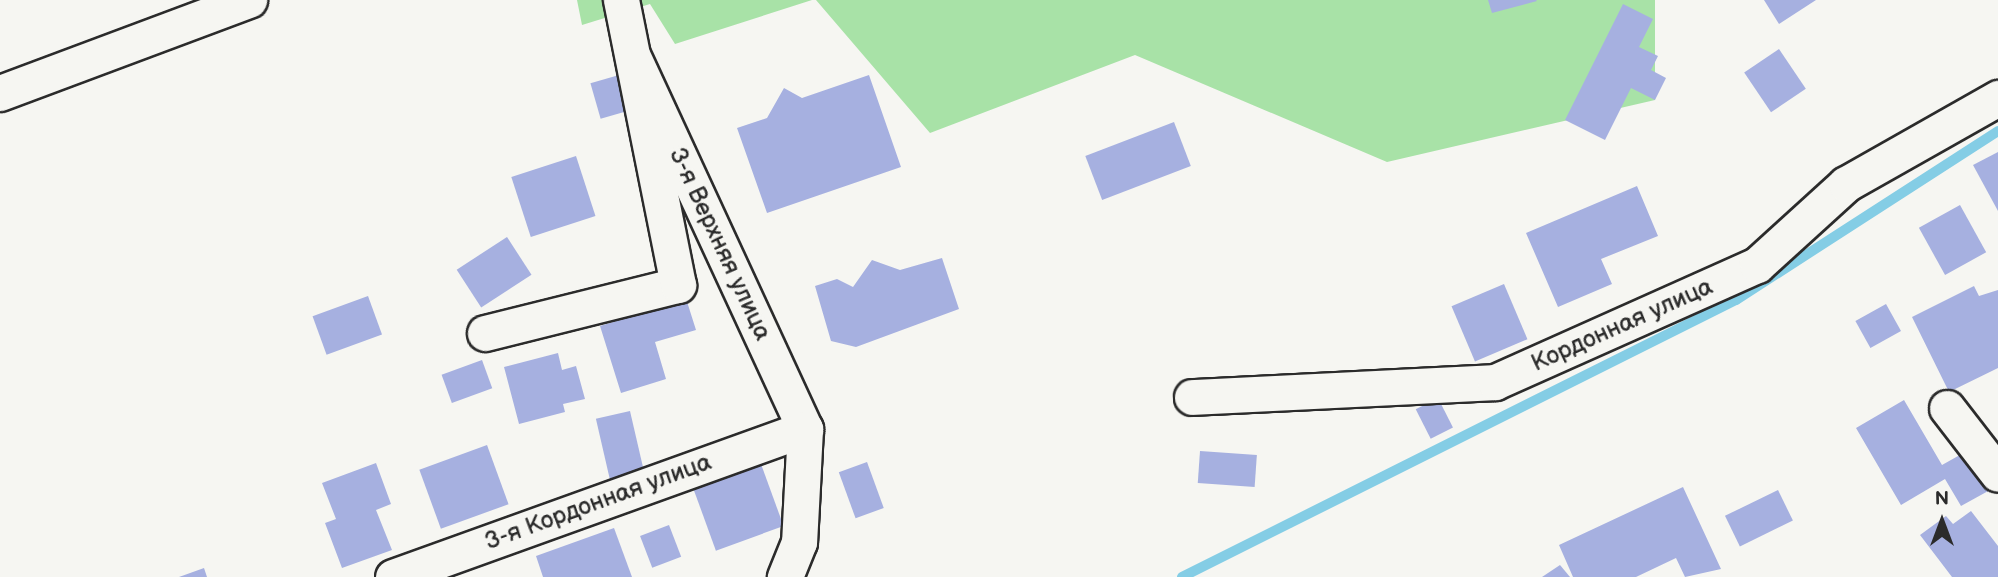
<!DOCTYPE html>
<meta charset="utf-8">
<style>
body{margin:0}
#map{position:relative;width:1998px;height:577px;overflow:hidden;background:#f6f6f2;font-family:"Balsamiq Sans",sans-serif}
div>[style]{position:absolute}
.green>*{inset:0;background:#a8e2a7}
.stream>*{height:10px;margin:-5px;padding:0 5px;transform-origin:5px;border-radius:5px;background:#84cde5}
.building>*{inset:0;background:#a6b0e0;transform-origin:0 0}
.roads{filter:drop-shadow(2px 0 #2b2b2b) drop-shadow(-2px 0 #2b2b2b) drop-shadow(0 2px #2b2b2b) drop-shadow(0 -2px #2b2b2b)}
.minor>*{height:35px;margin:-17.5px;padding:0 17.5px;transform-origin:17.5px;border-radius:17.5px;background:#f6f6f2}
span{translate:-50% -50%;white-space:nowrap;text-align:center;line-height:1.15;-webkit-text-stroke:6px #f6f6f2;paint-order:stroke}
.street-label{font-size:24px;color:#2b2b2b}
.north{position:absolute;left:1907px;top:486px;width:70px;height:70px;-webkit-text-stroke:5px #f6f6f2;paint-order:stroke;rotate:0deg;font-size:19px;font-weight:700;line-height:28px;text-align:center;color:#2b2b2b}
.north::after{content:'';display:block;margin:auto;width:24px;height:32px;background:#2b2b2b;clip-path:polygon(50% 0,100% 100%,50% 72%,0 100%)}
</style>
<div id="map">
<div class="green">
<div style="clip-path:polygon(577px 0,812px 0,675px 44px,650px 4px,582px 25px)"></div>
<div style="clip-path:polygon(816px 0,1655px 0,1655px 100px,1387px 162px,1135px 55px,930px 133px)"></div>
</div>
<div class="stream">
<div style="left:1182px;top:577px;width:619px;rotate:-26.57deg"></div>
<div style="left:1736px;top:300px;width:312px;rotate:-32.8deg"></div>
</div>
<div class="building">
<div style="clip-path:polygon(1488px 0,1536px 0,1537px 1px,1492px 13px)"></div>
<div style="clip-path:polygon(1764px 0,1816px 0,1779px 24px)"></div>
<div style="clip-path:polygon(1623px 4px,1653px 19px,1639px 47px,1658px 56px,1651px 70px,1666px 78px,1655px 100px,1631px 88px,1605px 140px,1565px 120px)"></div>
<div style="left:1779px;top:49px;width:48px;height:42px;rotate:56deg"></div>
<div style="left:626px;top:73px;width:37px;height:37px;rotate:74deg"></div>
<div style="clip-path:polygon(869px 75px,901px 167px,767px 213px,737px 128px,767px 118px,784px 88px,802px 98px)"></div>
<div style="left:1174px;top:122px;width:47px;height:95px;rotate:69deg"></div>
<div style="clip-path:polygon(1998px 152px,1998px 211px,1973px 165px)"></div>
<div style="left:576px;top:156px;width:63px;height:68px;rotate:72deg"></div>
<div style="clip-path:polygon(1637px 186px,1658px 236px,1601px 259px,1612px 284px,1558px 307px,1526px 233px)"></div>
<div style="left:1960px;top:205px;width:54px;height:47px;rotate:61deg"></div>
<div style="left:507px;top:237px;width:45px;height:60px;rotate:57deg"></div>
<div style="clip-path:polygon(942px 258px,959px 309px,856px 347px,831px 341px,815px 286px,837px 279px,853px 287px,872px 260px,900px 270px)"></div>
<div style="left:1504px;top:284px;width:60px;height:57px;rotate:67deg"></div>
<div style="clip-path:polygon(1974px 286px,1979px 296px,1998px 290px,1998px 368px,1949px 392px,1912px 317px)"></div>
<div style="clip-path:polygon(683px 289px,696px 330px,655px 342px,666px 379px,621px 393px,600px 326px,642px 313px,639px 302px)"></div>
<div style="left:368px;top:296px;width:41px;height:59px;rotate:70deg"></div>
<div style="left:1886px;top:304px;width:31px;height:35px;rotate:61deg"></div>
<div style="clip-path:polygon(558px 353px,562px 370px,576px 366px,585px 399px,563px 404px,565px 412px,519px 424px,504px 367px)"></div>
<div style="left:482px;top:360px;width:30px;height:43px;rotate:70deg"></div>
<div style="left:1438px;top:398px;width:33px;height:25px;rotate:63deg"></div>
<div style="clip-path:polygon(1904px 400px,1942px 465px,1967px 451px,1990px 490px,1961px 506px,1945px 479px,1901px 505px,1856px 428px)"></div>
<div style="left:630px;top:411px;width:64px;height:35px;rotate:77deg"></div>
<div style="left:487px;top:445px;width:63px;height:72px;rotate:70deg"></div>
<div style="left:1200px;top:451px;width:57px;height:32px;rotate:4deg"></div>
<div style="left:867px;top:462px;width:49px;height:30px;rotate:70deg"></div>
<div style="clip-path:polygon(376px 463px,391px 504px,376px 510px,392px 550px,342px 568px,325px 523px,336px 519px,322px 483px)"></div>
<div style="left:761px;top:464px;width:66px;height:72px;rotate:70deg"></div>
<div style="clip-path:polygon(1683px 487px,1721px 569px,1685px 577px,1676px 558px,1636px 577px,1573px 577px,1559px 545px)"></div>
<div style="left:1778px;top:490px;width:34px;height:59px;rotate:64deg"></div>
<div style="clip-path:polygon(1971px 511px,1998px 546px,1998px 577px,1952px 577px,1920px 535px,1946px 516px,1953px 524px)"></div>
<div style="left:669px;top:525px;width:34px;height:31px;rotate:69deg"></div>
<div style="clip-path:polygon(614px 528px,632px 577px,543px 577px,536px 556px)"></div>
<div style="clip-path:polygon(1560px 565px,1570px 577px,1542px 577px)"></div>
<div style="clip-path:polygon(204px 568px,207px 577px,179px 577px)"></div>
</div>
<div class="roads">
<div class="minor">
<div style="left:634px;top:59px;width:408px;rotate:65.2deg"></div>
<div style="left:805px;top:429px;width:113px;rotate:93deg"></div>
<div style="left:799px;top:542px;width:38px;rotate:112deg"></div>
<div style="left:0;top:93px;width:266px;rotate:-20.5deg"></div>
<div style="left:485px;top:333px;width:199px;rotate:-14deg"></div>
<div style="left:678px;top:285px;width:291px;rotate:-101.3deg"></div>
<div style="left:1192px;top:397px;width:303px;rotate:-2.8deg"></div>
<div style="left:1495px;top:382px;width:287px;rotate:-24.1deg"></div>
<div style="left:1757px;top:265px;width:120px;rotate:-42.3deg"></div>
<div style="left:1846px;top:184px;width:175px;rotate:-29.5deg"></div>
<div style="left:1947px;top:408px;width:83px;rotate:52.3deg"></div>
<div style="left:393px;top:577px;width:438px;rotate:-19.8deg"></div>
</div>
</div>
<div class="street-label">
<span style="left:720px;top:244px;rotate:65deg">3-я Верхняя улица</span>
<span style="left:1622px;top:325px;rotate:-24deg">Кордонная улица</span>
<span style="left:598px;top:502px;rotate:-20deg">3-я Кордонная улица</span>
</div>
<div class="north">N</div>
</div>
